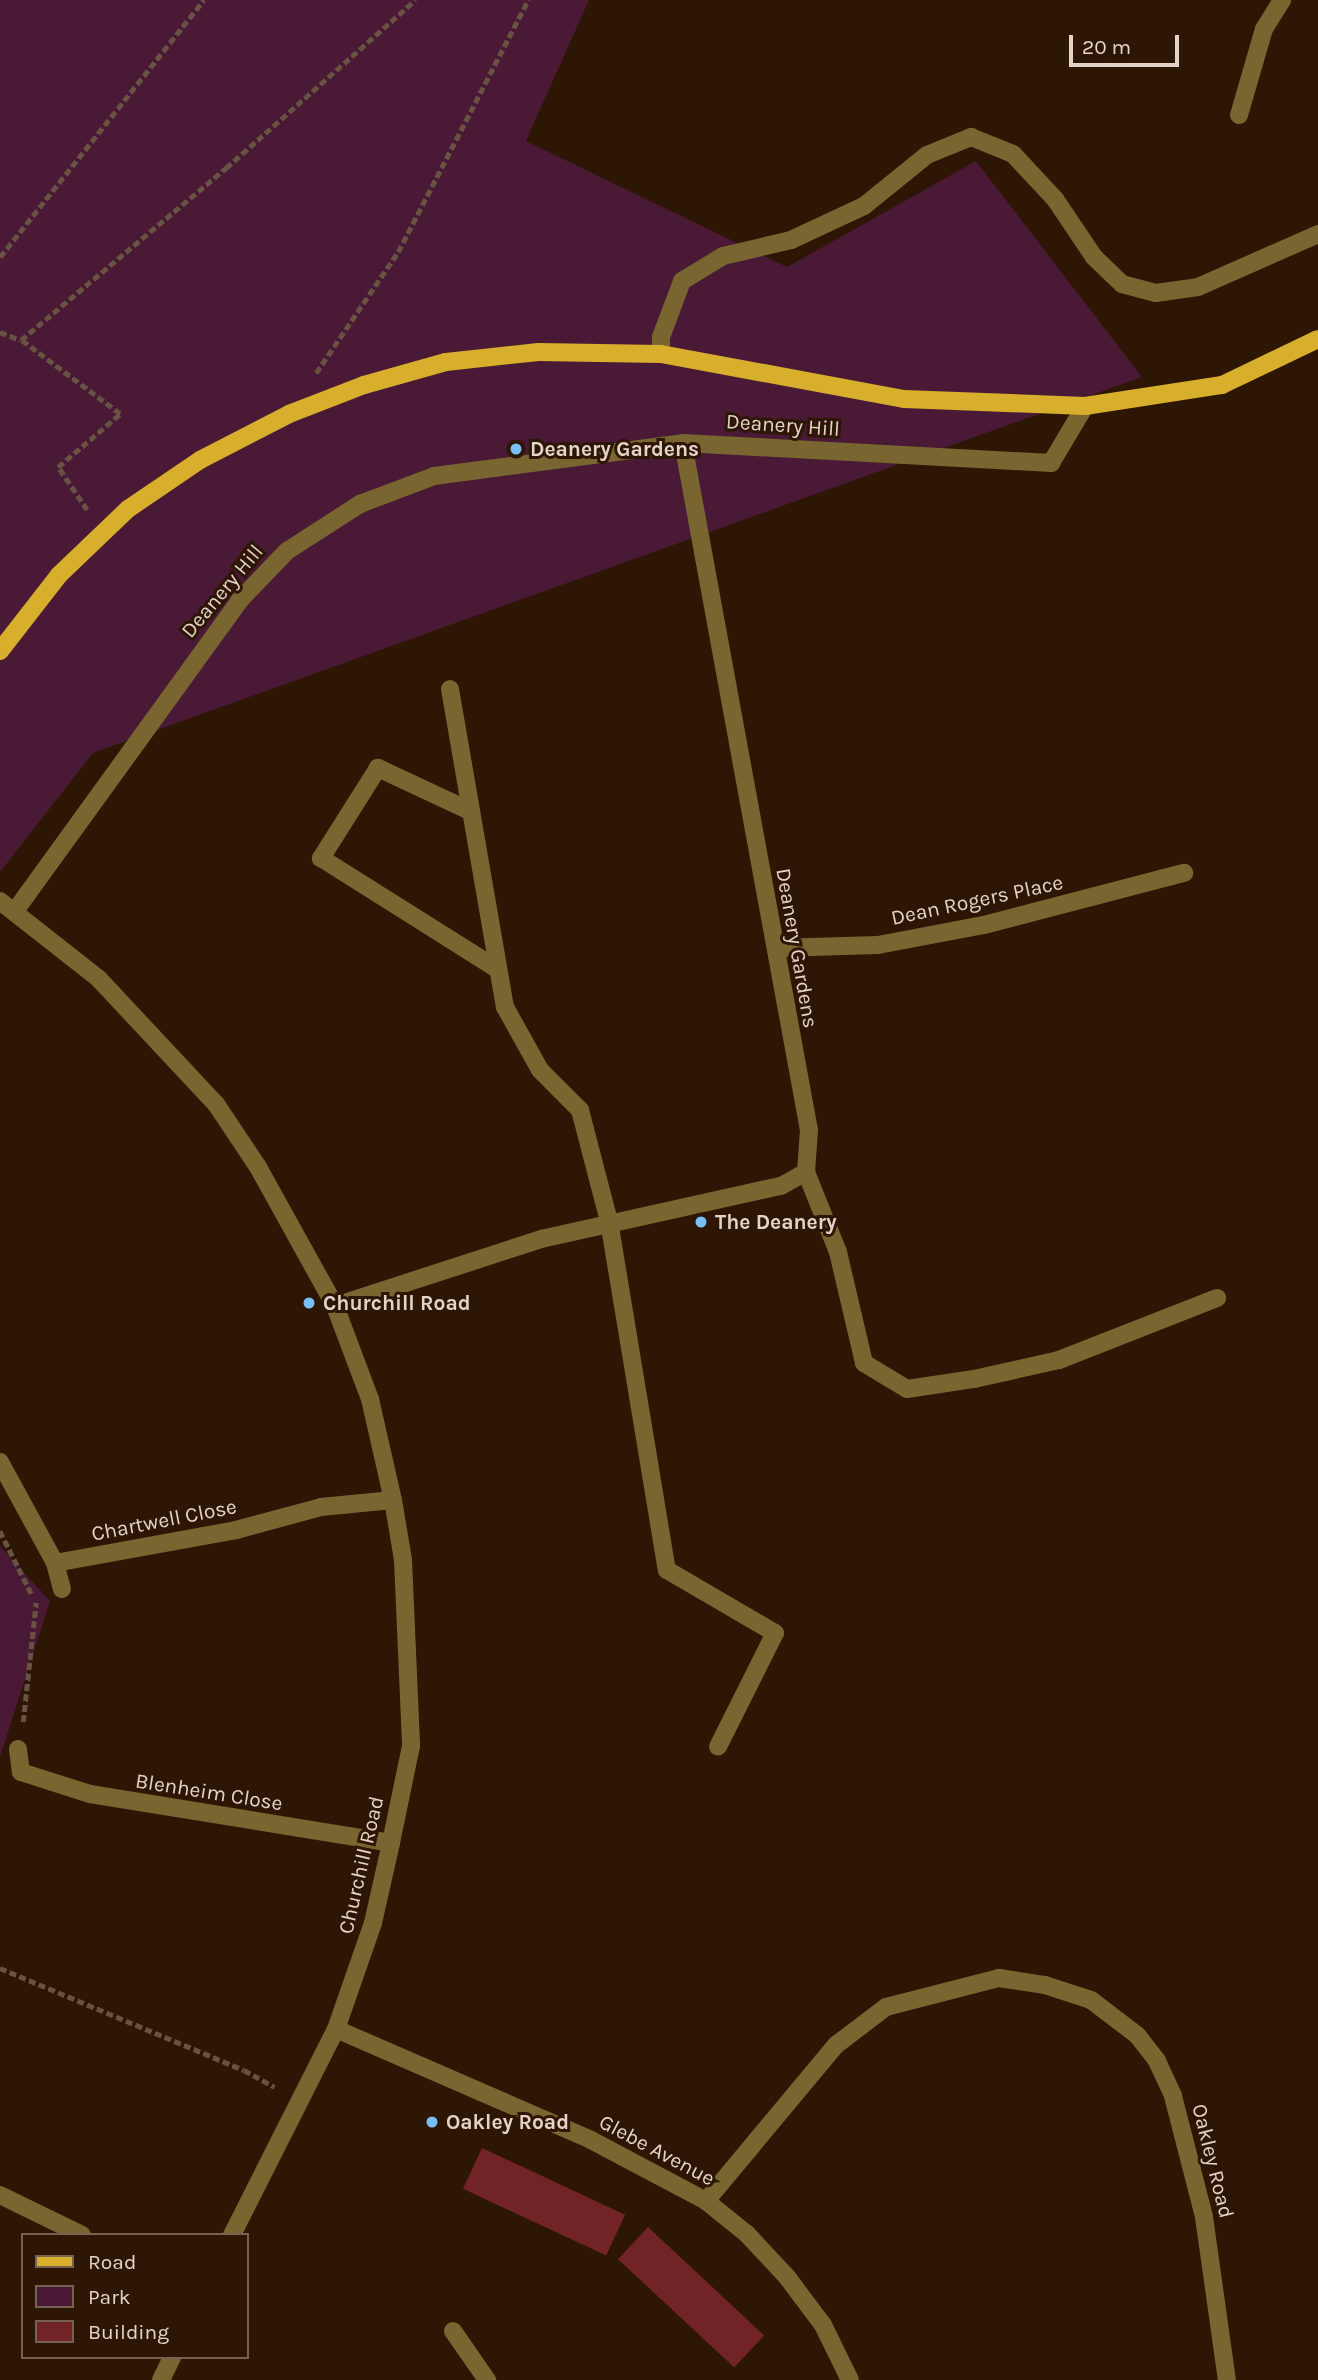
<!DOCTYPE html>
<style>
body{margin:0}
#map{position:relative;width:1318px;height:2380px;overflow:hidden;background:#2d1604;font-family:Karla,sans-serif}
div>[style]{position:absolute}
.green>*{inset:0;background:#491935}
.building>*{inset:0;background:#722326;transform-origin:0 0}
.path>*{height:4.5px;margin-top:-2.25px;transform-origin:0;background:repeating-linear-gradient(90deg,#685343 0 7px,transparent 0 10.5px)}
.minor>*{height:18px;margin:-9px;padding:0 9px;transform-origin:9px;border-radius:9px;background:#78652f}
.major>*{height:18px;margin:-9px;padding:0 9px;transform-origin:9px;border-radius:9px;background:#d8af2c}
.dots>*{width:19px;height:19px;translate:-50% -50%;box-sizing:border-box;border:4px solid #2d1604;border-radius:50%}
span{translate:-50% -50%;white-space:nowrap;text-align:center;line-height:1.15;-webkit-text-stroke:6px #2d1604;paint-order:stroke}
.street-label{font-size:21px;color:#e4d3c8}
.poi-label{font-size:21px;color:#e4d3c8;font-weight:700}
.left{translate:0 -50%;text-align:left}
.legend{position:absolute;left:21px;top:2233px;width:228px;height:126px;box-sizing:border-box;background:#2d1604;border:2px solid #766252;margin:0;padding:9px 12px;list-style:none;font-size:21px;color:#e4d3c8}
.legend li{display:flex;align-items:center;gap:14px;height:35px}
.legend b{width:35px;border:2px solid #766252}
.scale{position:absolute;left:1069px;top:35px;width:110px;height:32px;box-sizing:border-box;border:4px solid #e4d3c8;border-top:0;padding-left:9px;font-size:21px;line-height:24px;white-space:nowrap;color:#e4d3c8;-webkit-text-stroke:5px #2d1604;paint-order:stroke}
</style>
<div id="map">
<div class="green">
<div style="clip-path:polygon(0 0,589px 0,526px 141px,787px 267px,976px 161px,1142px 377px,93px 753px,0 872px)"></div>
<div style="clip-path:polygon(0 1546px,50px 1601px,0 1757px)"></div>
</div>
<div class="building">
<div style="left:482px;top:2148px;width:158px;height:45px;rotate:25deg"></div>
<div style="left:648px;top:2227px;width:159px;height:44px;rotate:43deg"></div>
</div>
<div class="path">
<div style="left:0;top:257px;width:328px;rotate:-51.6deg"></div>
<div style="left:0;top:332px;width:22px;rotate:21deg"></div>
<div style="left:316px;top:373px;width:146px;rotate:-55.9deg"></div>
<div style="left:398px;top:252px;width:284px;rotate:-62.7deg"></div>
<div style="left:87px;top:510px;width:52px;rotate:-124deg"></div>
<div style="left:58px;top:467px;width:82px;rotate:-40.5deg"></div>
<div style="left:120px;top:414px;width:124px;rotate:-143.2deg"></div>
<div style="left:21px;top:340px;width:268px;rotate:-40deg"></div>
<div style="left:226px;top:168px;width:253px;rotate:-41.6deg"></div>
<div style="left:0;top:1531px;width:72px;rotate:63.4deg"></div>
<div style="left:23px;top:1722px;width:120px;rotate:-83.8deg"></div>
<div style="left:0;top:1968px;width:264px;rotate:22.7deg"></div>
<div style="left:244px;top:2070px;width:35px;rotate:29deg"></div>
</div>
<div class="minor">
<div style="left:1239px;top:115px;width:90px;rotate:-73.8deg"></div>
<div style="left:1264px;top:29px;width:34px;rotate:-58deg"></div>
<div style="left:661px;top:354px;width:17px;rotate:-90deg"></div>
<div style="left:661px;top:337px;width:60px;rotate:-69.4deg"></div>
<div style="left:682px;top:281px;width:48px;rotate:-31.4deg"></div>
<div style="left:723px;top:256px;width:70px;rotate:-13.2deg"></div>
<div style="left:791px;top:240px;width:81px;rotate:-25deg"></div>
<div style="left:864px;top:206px;width:81px;rotate:-39deg"></div>
<div style="left:927px;top:155px;width:48px;rotate:-22.2deg"></div>
<div style="left:971px;top:137px;width:45px;rotate:22deg"></div>
<div style="left:1013px;top:154px;width:62px;rotate:47deg"></div>
<div style="left:1055px;top:199px;width:70px;rotate:56.1deg"></div>
<div style="left:1094px;top:257px;width:39px;rotate:44deg"></div>
<div style="left:1122px;top:284px;width:35px;rotate:15deg"></div>
<div style="left:1156px;top:293px;width:42px;rotate:-8.1deg"></div>
<div style="left:1198px;top:287px;width:131px;rotate:-23.8deg"></div>
<div style="left:683px;top:443px;width:698px;rotate:79.61deg"></div>
<div style="left:809px;top:1130px;width:42px;rotate:94.1deg"></div>
<div style="left:806px;top:1172px;width:86px;rotate:68.2deg"></div>
<div style="left:838px;top:1252px;width:114px;rotate:76.8deg"></div>
<div style="left:864px;top:1363px;width:50px;rotate:31.2deg"></div>
<div style="left:907px;top:1389px;width:68px;rotate:-8.5deg"></div>
<div style="left:974px;top:1379px;width:87px;rotate:-12.6deg"></div>
<div style="left:1059px;top:1360px;width:170px;rotate:-21.4deg"></div>
<div style="left:450px;top:689px;width:323px;rotate:80.2deg"></div>
<div style="left:505px;top:1007px;width:72px;rotate:60.9deg"></div>
<div style="left:540px;top:1070px;width:57px;rotate:45deg"></div>
<div style="left:580px;top:1110px;width:115px;rotate:75.4deg"></div>
<div style="left:609px;top:1221px;width:354px;rotate:80.6deg"></div>
<div style="left:667px;top:1570px;width:125px;rotate:30.3deg"></div>
<div style="left:775px;top:1633px;width:127px;rotate:116.6deg"></div>
<div style="left:470px;top:811px;width:102px;rotate:-154.9deg"></div>
<div style="left:378px;top:768px;width:107px;rotate:122.3deg"></div>
<div style="left:321px;top:858px;width:208px;rotate:32.2deg"></div>
<div style="left:0;top:901px;width:125px;rotate:38.2deg"></div>
<div style="left:98px;top:978px;width:173px;rotate:46.9deg"></div>
<div style="left:216px;top:1104px;width:76px;rotate:56.3deg"></div>
<div style="left:258px;top:1167px;width:159px;rotate:61deg"></div>
<div style="left:335px;top:1306px;width:99px;rotate:69.4deg"></div>
<div style="left:370px;top:1399px;width:104px;rotate:77.2deg"></div>
<div style="left:393px;top:1500px;width:61px;rotate:80.5deg"></div>
<div style="left:403px;top:1560px;width:186px;rotate:87.5deg"></div>
<div style="left:411px;top:1746px;width:99px;rotate:101.7deg"></div>
<div style="left:391px;top:1843px;width:82px;rotate:102.7deg"></div>
<div style="left:373px;top:1923px;width:112px;rotate:109.2deg"></div>
<div style="left:336px;top:2029px;width:231px;rotate:116.8deg"></div>
<div style="left:15px;top:911px;width:382px;rotate:-54.1deg"></div>
<div style="left:239px;top:601px;width:69px;rotate:-46.2deg"></div>
<div style="left:287px;top:551px;width:87px;rotate:-32.8deg"></div>
<div style="left:360px;top:504px;width:79px;rotate:-20.7deg"></div>
<div style="left:434px;top:476px;width:251px;rotate:-7.5deg"></div>
<div style="left:683px;top:443px;width:369px;rotate:3.1deg"></div>
<div style="left:1051px;top:463px;width:66px;rotate:-59.2deg"></div>
<div style="left:777px;top:948px;width:101px;rotate:-1.7deg"></div>
<div style="left:878px;top:945px;width:108px;rotate:-10.7deg"></div>
<div style="left:984px;top:925px;width:207px;rotate:-14.6deg"></div>
<div style="left:335px;top:1306px;width:217px;rotate:-18deg"></div>
<div style="left:541px;top:1239px;width:246px;rotate:-12.5deg"></div>
<div style="left:781px;top:1186px;width:29px;rotate:-29deg"></div>
<div style="left:0;top:1462px;width:115px;rotate:61.4deg"></div>
<div style="left:55px;top:1563px;width:184px;rotate:-10.3deg"></div>
<div style="left:236px;top:1530px;width:88px;rotate:-15.1deg"></div>
<div style="left:321px;top:1507px;width:72px;rotate:-5.6deg"></div>
<div style="left:55px;top:1563px;width:27px;rotate:75deg"></div>
<div style="left:18px;top:1749px;width:23px;rotate:83deg"></div>
<div style="left:21px;top:1772px;width:72px;rotate:17.7deg"></div>
<div style="left:90px;top:1794px;width:305px;rotate:9.2deg"></div>
<div style="left:336px;top:2029px;width:278px;rotate:23.5deg"></div>
<div style="left:591px;top:2140px;width:130px;rotate:27.9deg"></div>
<div style="left:706px;top:2201px;width:53px;rotate:38.8deg"></div>
<div style="left:747px;top:2234px;width:59px;rotate:47.1deg"></div>
<div style="left:787px;top:2277px;width:60px;rotate:53.1deg"></div>
<div style="left:823px;top:2325px;width:61px;rotate:63.9deg"></div>
<div style="left:0;top:2195px;width:91px;rotate:26deg"></div>
<div style="left:706px;top:2201px;width:203px;rotate:-50.2deg"></div>
<div style="left:836px;top:2045px;width:63px;rotate:-37.2deg"></div>
<div style="left:886px;top:2007px;width:117px;rotate:-14.4deg"></div>
<div style="left:999px;top:1978px;width:47px;rotate:8.7deg"></div>
<div style="left:1045px;top:1985px;width:48px;rotate:18.1deg"></div>
<div style="left:1091px;top:2000px;width:58px;rotate:37.3deg"></div>
<div style="left:1137px;top:2035px;width:33px;rotate:52deg"></div>
<div style="left:1157px;top:2061px;width:38px;rotate:65deg"></div>
<div style="left:1173px;top:2096px;width:125px;rotate:75.6deg"></div>
<div style="left:1204px;top:2217px;width:165px;rotate:82deg"></div>
<div style="left:453px;top:2331px;width:60px;rotate:55.2deg"></div>
<div style="left:161px;top:2380px;width:25px;rotate:-64deg"></div>
</div>
<div class="major">
<div style="left:0;top:651px;width:96px;rotate:-52.2deg"></div>
<div style="left:59px;top:575px;width:95px;rotate:-43.7deg"></div>
<div style="left:128px;top:509px;width:87px;rotate:-34.2deg"></div>
<div style="left:200px;top:460px;width:100px;rotate:-27.3deg"></div>
<div style="left:289px;top:414px;width:80px;rotate:-21.1deg"></div>
<div style="left:364px;top:385px;width:85px;rotate:-15.7deg"></div>
<div style="left:446px;top:362px;width:93px;rotate:-6.2deg"></div>
<div style="left:538px;top:352px;width:123px;rotate:0.9deg"></div>
<div style="left:661px;top:354px;width:247px;rotate:10.5deg"></div>
<div style="left:904px;top:399px;width:181px;rotate:2.2deg"></div>
<div style="left:1085px;top:406px;width:139px;rotate:-8.7deg"></div>
<div style="left:1222px;top:385px;width:106px;rotate:-25.6deg"></div>
</div>
<div class="dots">
<div style="left:516px;top:449px;background:#7abff8"></div>
<div style="left:701px;top:1222px;background:#7abff8"></div>
<div style="left:309px;top:1303px;background:#7abff8"></div>
<div style="left:432px;top:2122px;background:#7abff8"></div>
</div>
<div class="street-label">
<span style="left:783px;top:425px;rotate:4deg">Deanery Hill</span>
<span style="left:222px;top:591px;rotate:-50deg">Deanery Hill</span>
<span style="left:977px;top:900px;rotate:-12deg">Dean Rogers Place</span>
<span style="left:797px;top:948px;rotate:80deg">Deanery Gardens</span>
<span style="left:164px;top:1520px;rotate:-11deg">Chartwell Close</span>
<span style="left:209px;top:1792px;rotate:9deg">Blenheim Close</span>
<span style="left:361px;top:1865px;rotate:-77deg">Churchill Road</span>
<span style="left:657px;top:2150px;rotate:28deg">Glebe Avenue</span>
<span style="left:1213px;top:2161px;rotate:76deg">Oakley Road</span>
</div>
<div class="poi-label">
<span class="left" style="left:530px;top:449px">Deanery Gardens</span>
<span class="left" style="left:715px;top:1222px">The Deanery</span>
<span class="left" style="left:323px;top:1303px">Churchill Road</span>
<span class="left" style="left:446px;top:2122px">Oakley Road</span>
</div>
<ul class="legend">
<li><b style="height:9px;background:#d8af2c"></b>Road</li>
<li><b style="height:19px;background:#491935"></b>Park</li>
<li><b style="height:19px;background:#722326"></b>Building</li>
</ul>
<div class="scale">20 m</div>
</div>
